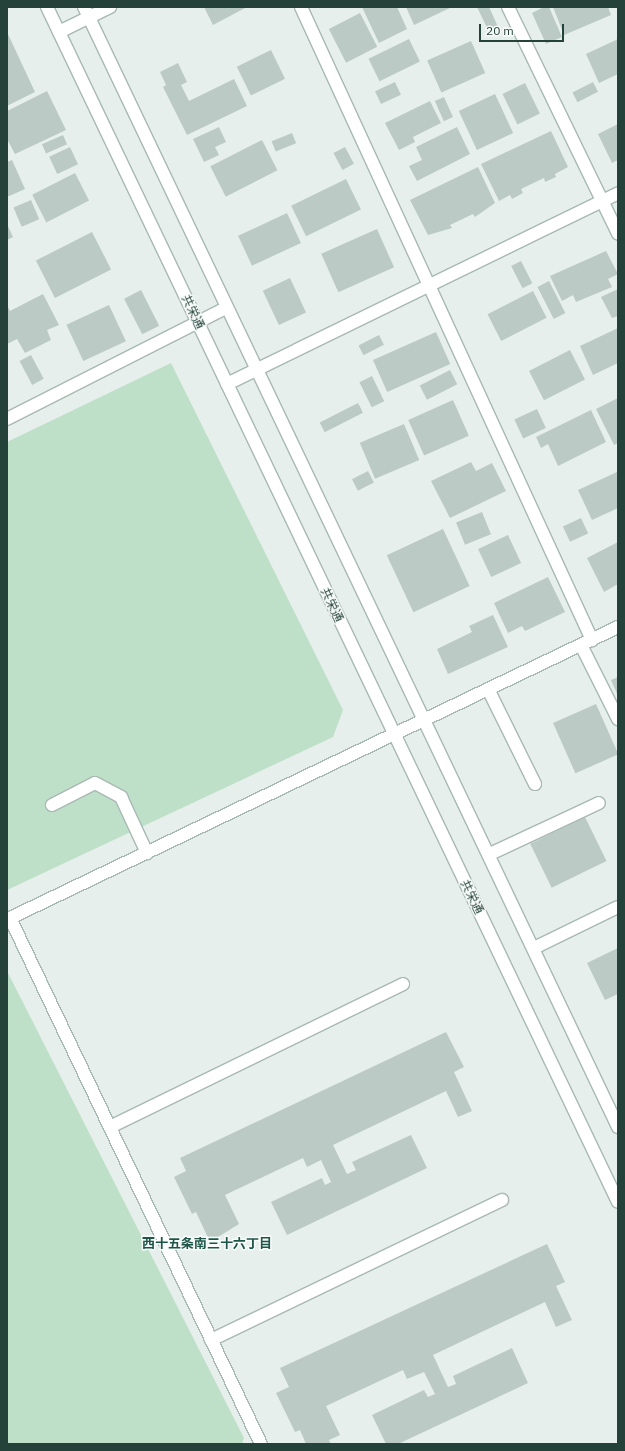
<!DOCTYPE html>
<meta charset="utf-8">
<style>
body{margin:0}
#map{position:relative;width:625px;height:1451px;overflow:hidden;background:#e6efeb;font-family:"IBM Plex Sans","Noto Sans JP",sans-serif}
div>[style]{position:absolute}
.green>*{inset:0;background:#bfe0c8}
.building>*{inset:0;background:#bbcac4;transform-origin:0 0}
.roads{filter:drop-shadow(1px 0 #a8b8b2) drop-shadow(-1px 0 #a8b8b2) drop-shadow(0 1px #a8b8b2) drop-shadow(0 -1px #a8b8b2)}
.minor>*{height:12px;margin:-6px;padding:0 6px;transform-origin:6px;border-radius:6px;background:#fff}
span{translate:-50% -50%;white-space:nowrap;text-align:center;line-height:1.15;-webkit-text-stroke:3px #f7fbf9;paint-order:stroke}
.street-label{font-size:12px;color:#24423a}
.neighbourhood-label{font-size:13px;color:#1f5548;font-weight:700}
.frame{position:absolute;inset:0;border:8px solid #24423a;pointer-events:none}
.scale{position:absolute;left:479px;top:24px;width:85px;height:18px;box-sizing:border-box;border:2px solid #24423a;border-top:0;padding-left:5px;font-size:12px;line-height:14px;white-space:nowrap;color:#24423a;-webkit-text-stroke:3px #f7fbf9;paint-order:stroke}
</style>
<div id="map">
<div class="green">
<div style="clip-path:polygon(171px 363px,343px 710px,333px 737px,7px 890px,7px 442px)"></div>
<div style="clip-path:polygon(7px 971px,244px 1438px,242px 1444px,7px 1444px)"></div>
</div>
<div class="building">
<div style="clip-path:polygon(204px 7px,247px 7px,213px 25px)"></div>
<div style="clip-path:polygon(362px 7px,397px 7px,407px 29px,379px 43px)"></div>
<div style="clip-path:polygon(406px 7px,452px 7px,414px 25px)"></div>
<div style="clip-path:polygon(477px 7px,489px 7px,499px 29px,490px 34px)"></div>
<div style="clip-path:polygon(544px 7px,549px 7px,562px 37px,546px 44px,532px 13px)"></div>
<div style="clip-path:polygon(553px 7px,608px 7px,611px 15px,564px 35px)"></div>
<div style="left:360px;top:13px;width:38px;height:35px;rotate:63deg"></div>
<div style="clip-path:polygon(7px 32px,35px 92px,7px 106px)"></div>
<div style="left:409px;top:39px;width:25px;height:45px;rotate:64deg"></div>
<div style="clip-path:polygon(618px 39px,618px 74px,599px 83px,586px 54px)"></div>
<div style="left:471px;top:41px;width:35px;height:48px;rotate:66deg"></div>
<div style="left:271px;top:50px;width:32px;height:38px;rotate:64deg"></div>
<div style="clip-path:polygon(178px 63px,187px 82px,181px 85px,189px 101px,234px 79px,247px 106px,187px 135px,163px 87px,166px 85px,160px 72px)"></div>
<div style="left:395px;top:82px;width:14px;height:22px;rotate:65deg"></div>
<div style="left:593px;top:82px;width:11px;height:23px;rotate:63deg"></div>
<div style="left:525px;top:83px;width:34px;height:25px;rotate:64deg"></div>
<div style="clip-path:polygon(47px 91px,66px 130px,15px 154px,7px 139px,7px 111px)"></div>
<div style="left:495px;top:94px;width:43px;height:40px;rotate:65deg"></div>
<div style="left:444px;top:97px;width:22px;height:10px;rotate:66deg"></div>
<div style="clip-path:polygon(430px 101px,441px 123px,413px 137px,415px 142px,399px 150px,385px 123px)"></div>
<div style="clip-path:polygon(618px 124px,618px 160px,612px 163px,598px 134px)"></div>
<div style="clip-path:polygon(219px 127px,226px 142px,215px 147px,219px 155px,204px 162px,193px 139px)"></div>
<div style="clip-path:polygon(457px 127px,470px 154px,417px 181px,409px 166px,422px 160px,416px 147px)"></div>
<div style="clip-path:polygon(551px 131px,568px 167px,555px 174px,556px 177px,545px 182px,544px 178px,521px 189px,523px 193px,512px 199px,510px 195px,499px 201px,481px 164px)"></div>
<div style="left:292px;top:133px;width:11px;height:22px;rotate:68deg"></div>
<div style="left:63px;top:135px;width:10px;height:23px;rotate:66deg"></div>
<div style="left:262px;top:140px;width:34px;height:58px;rotate:63deg"></div>
<div style="left:70px;top:147px;width:19px;height:23px;rotate:65deg"></div>
<div style="left:345px;top:147px;width:19px;height:13px;rotate:62deg"></div>
<div style="clip-path:polygon(12px 160px,25px 189px,7px 197px,7px 162px)"></div>
<div style="clip-path:polygon(478px 167px,495px 203px,475px 217px,473px 214px,450px 225px,452px 228px,428px 235px,410px 200px)"></div>
<div style="left:75px;top:173px;width:31px;height:48px;rotate:63deg"></div>
<div style="left:346px;top:179px;width:34px;height:61px;rotate:64deg"></div>
<div style="left:31px;top:200px;width:21px;height:19px;rotate:67deg"></div>
<div style="left:287px;top:213px;width:33px;height:54px;rotate:65deg"></div>
<div style="clip-path:polygon(7px 224px,13px 237px,7px 240px)"></div>
<div style="left:377px;top:229px;width:42px;height:61px;rotate:66deg"></div>
<div style="left:92px;top:232px;width:42px;height:63px;rotate:63deg"></div>
<div style="clip-path:polygon(606px 251px,618px 274px,608px 279px,612px 287px,576px 302px,573px 295px,562px 301px,550px 276px)"></div>
<div style="left:521px;top:261px;width:25px;height:11px;rotate:63deg"></div>
<div style="left:290px;top:278px;width:38px;height:30px;rotate:65deg"></div>
<div style="left:549px;top:281px;width:36px;height:13px;rotate:63deg"></div>
<div style="clip-path:polygon(618px 289px,618px 316px,612px 318px,601px 297px)"></div>
<div style="left:141px;top:290px;width:40px;height:19px;rotate:63deg"></div>
<div style="left:533px;top:291px;width:30px;height:51px;rotate:63deg"></div>
<div style="clip-path:polygon(43px 294px,59px 325px,47px 330px,51px 340px,25px 353px,17px 339px,7px 344px,7px 305px,10px 311px)"></div>
<div style="left:109px;top:305px;width:40px;height:47px;rotate:65deg"></div>
<div style="clip-path:polygon(618px 328px,618px 363px,593px 375px,580px 346px)"></div>
<div style="left:436px;top:332px;width:35px;height:69px;rotate:66deg"></div>
<div style="left:379px;top:335px;width:11px;height:23px;rotate:63deg"></div>
<div style="left:570px;top:350px;width:33px;height:46px;rotate:63deg"></div>
<div style="left:31px;top:355px;width:27px;height:13px;rotate:62deg"></div>
<div style="left:450px;top:370px;width:16px;height:34px;rotate:63deg"></div>
<div style="left:372px;top:376px;width:28px;height:14px;rotate:64deg"></div>
<div style="clip-path:polygon(618px 398px,618px 443px,614px 445px,596px 409px)"></div>
<div style="left:453px;top:400px;width:39px;height:49px;rotate:66deg"></div>
<div style="left:358px;top:403px;width:11px;height:43px;rotate:63deg"></div>
<div style="left:537px;top:409px;width:21px;height:25px;rotate:65deg"></div>
<div style="clip-path:polygon(591px 410px,606px 442px,558px 466px,548px 444px,541px 448px,536px 437px)"></div>
<div style="left:404px;top:424px;width:39px;height:48px;rotate:67deg"></div>
<div style="clip-path:polygon(471px 462px,476px 471px,492px 463px,506px 491px,450px 518px,431px 481px)"></div>
<div style="left:368px;top:471px;width:13px;height:18px;rotate:63deg"></div>
<div style="clip-path:polygon(617px 472px,618px 508px,592px 520px,578px 490px)"></div>
<div style="left:482px;top:512px;width:24px;height:28px;rotate:68deg"></div>
<div style="left:581px;top:518px;width:17px;height:20px;rotate:65deg"></div>
<div style="left:443px;top:529px;width:63px;height:62px;rotate:65deg"></div>
<div style="left:508px;top:535px;width:31px;height:33px;rotate:65deg"></div>
<div style="clip-path:polygon(618px 542px,618px 584px,604px 592px,587px 558px)"></div>
<div style="clip-path:polygon(548px 577px,565px 612px,525px 631px,522px 626px,508px 633px,494px 603px)"></div>
<div style="clip-path:polygon(493px 615px,508px 647px,448px 674px,437px 649px,472px 632px,469px 626px)"></div>
<div style="clip-path:polygon(618px 677px,618px 696px,611px 680px)"></div>
<div style="left:596px;top:704px;width:55px;height:47px;rotate:66deg"></div>
<div style="left:585px;top:817px;width:49px;height:61px;rotate:64deg"></div>
<div style="clip-path:polygon(618px 948px,618px 994px,605px 1000px,587px 963px)"></div>
<div style="clip-path:polygon(446px 1032px,464px 1067px,454px 1072px,472px 1111px,458px 1117px,446px 1091px,333px 1145px,347px 1174px,356px 1170px,352px 1162px,411px 1135px,427px 1168px,287px 1235px,271px 1202px,322px 1178px,325px 1185px,331px 1182px,321px 1160px,307px 1167px,303px 1158px,225px 1195px,239px 1224px,210px 1242px,196px 1212px,192px 1214px,174px 1177px,186px 1171px,180px 1158px)"></div>
<div style="clip-path:polygon(547px 1244px,565px 1282px,556px 1286px,572px 1320px,556px 1327px,545px 1302px,433px 1355px,448px 1387px,456px 1384px,453px 1376px,512px 1348px,528px 1383px,398px 1444px,386px 1444px,372px 1415px,424px 1390px,428px 1397px,435px 1394px,424px 1372px,407px 1379px,403px 1370px,326px 1406px,340px 1435px,329px 1440px,331px 1444px,306px 1444px,300px 1430px,295px 1432px,276px 1393px,289px 1387px,280px 1368px)"></div>
</div>
<div class="roads">
<div class="minor">
<div style="left:47px;top:7px;width:1324px;rotate:64.46deg"></div>
<div style="left:84px;top:7px;width:1241px;rotate:64.51deg"></div>
<div style="left:301px;top:7px;width:697px;rotate:65.31deg"></div>
<div style="left:508px;top:7px;width:252px;rotate:64.1deg"></div>
<div style="left:59px;top:32px;width:57px;rotate:-26.1deg"></div>
<div style="left:227px;top:384px;width:435px;rotate:-26deg"></div>
<div style="left:7px;top:419px;width:246px;rotate:-26.9deg"></div>
<div style="left:581px;top:645px;width:83px;rotate:63.4deg"></div>
<div style="left:488px;top:689px;width:106px;rotate:63.7deg"></div>
<div style="left:52px;top:805px;width:48px;rotate:-27.1deg"></div>
<div style="left:95px;top:783px;width:30px;rotate:28deg"></div>
<div style="left:121px;top:797px;width:62px;rotate:65.1deg"></div>
<div style="left:490px;top:854px;width:120px;rotate:-25.1deg"></div>
<div style="left:534px;top:948px;width:93px;rotate:-26deg"></div>
<div style="left:110px;top:1127px;width:326px;rotate:-26deg"></div>
<div style="left:211px;top:1340px;width:323px;rotate:-25.7deg"></div>
<div style="left:261px;top:1444px;width:583px;rotate:-115.51deg"></div>
<div style="left:10px;top:918px;width:674px;rotate:-25.58deg"></div>
</div>
</div>
<div class="street-label">
<span style="left:193px;top:312px;rotate:65deg">共栄通</span>
<span style="left:332px;top:605px;rotate:65deg">共栄通</span>
<span style="left:472px;top:897px;rotate:64deg">共栄通</span>
</div>
<div class="neighbourhood-label">
<span style="left:207px;top:1244px">西十五条南三十六丁目</span>
</div>
<div class="frame"></div>
<div class="scale">20 m</div>
</div>
